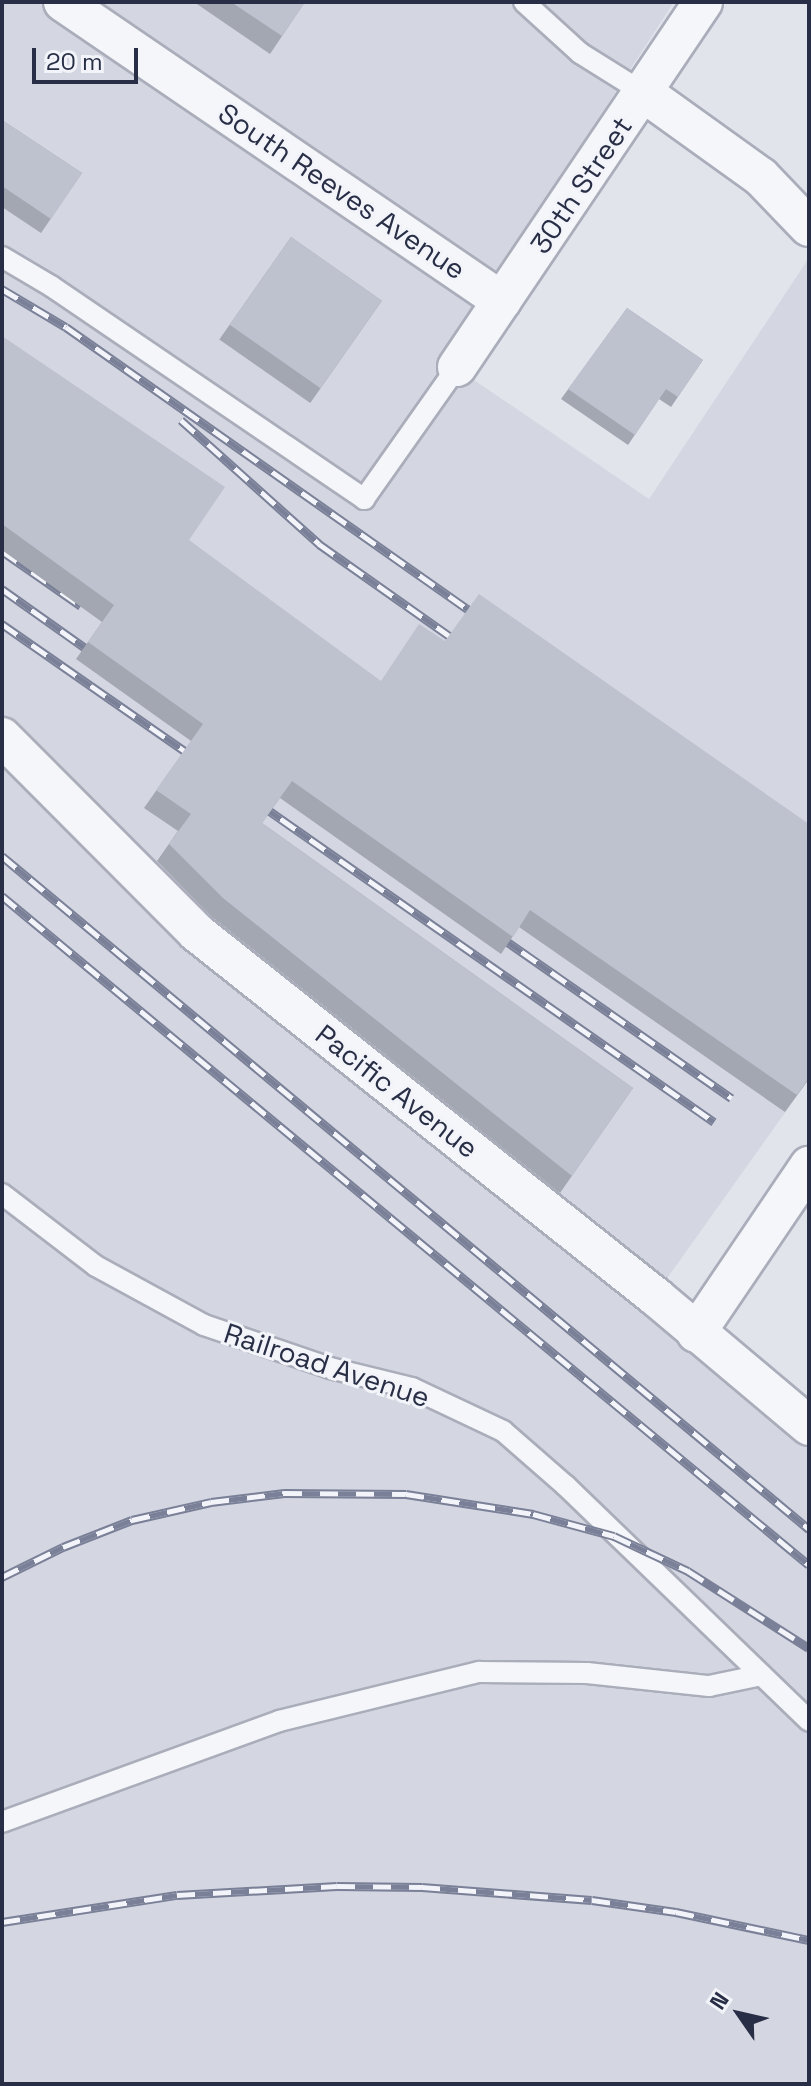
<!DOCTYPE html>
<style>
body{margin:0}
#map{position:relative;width:811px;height:2086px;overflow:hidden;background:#e2e4ec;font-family:"Space Grotesk",sans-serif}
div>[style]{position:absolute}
.built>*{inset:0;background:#d4d6e1}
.roads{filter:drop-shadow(2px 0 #aaadba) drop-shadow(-2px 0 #aaadba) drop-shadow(0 2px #aaadba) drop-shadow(0 -2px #aaadba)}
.service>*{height:20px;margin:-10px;padding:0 10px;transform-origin:10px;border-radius:10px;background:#f5f6f9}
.minor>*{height:38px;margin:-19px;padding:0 19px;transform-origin:19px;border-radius:19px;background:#f5f6f9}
.rail>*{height:9px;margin-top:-4.5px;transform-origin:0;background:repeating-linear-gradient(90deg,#f2f4f9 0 18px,#7a8097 0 36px);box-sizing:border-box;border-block:2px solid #7a8097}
.wall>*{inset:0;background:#a3a7b2;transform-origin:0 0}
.building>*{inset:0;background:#bec2cf;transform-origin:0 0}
span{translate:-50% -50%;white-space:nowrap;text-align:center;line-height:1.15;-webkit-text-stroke:6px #f2f4f9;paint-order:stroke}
.street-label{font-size:28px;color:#282e46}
.frame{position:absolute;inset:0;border:4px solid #282e46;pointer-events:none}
.north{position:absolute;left:699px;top:1974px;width:80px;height:80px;-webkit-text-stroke:6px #f2f4f9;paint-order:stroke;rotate:304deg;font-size:22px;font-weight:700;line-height:32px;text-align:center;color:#282e46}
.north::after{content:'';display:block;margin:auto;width:28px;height:36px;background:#282e46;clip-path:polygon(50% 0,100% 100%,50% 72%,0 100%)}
.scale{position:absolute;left:32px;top:48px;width:106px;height:36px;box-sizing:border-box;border:4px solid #282e46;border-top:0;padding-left:10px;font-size:24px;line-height:28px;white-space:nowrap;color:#282e46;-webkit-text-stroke:6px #f2f4f9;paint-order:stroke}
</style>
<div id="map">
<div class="built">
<div style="clip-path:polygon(2px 2px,674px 2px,498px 273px,530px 294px,474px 380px,649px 499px,809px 258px,809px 1079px,651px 1301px,809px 1435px,809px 2084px,2px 2084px)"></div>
</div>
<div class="roads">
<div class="service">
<div style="left:524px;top:2px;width:76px;rotate:42.3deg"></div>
<div style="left:580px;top:53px;width:75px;rotate:32deg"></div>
<div style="left:2px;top:257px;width:57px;rotate:30.6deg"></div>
<div style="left:51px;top:286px;width:379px;rotate:34.2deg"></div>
<div style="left:364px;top:499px;width:161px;rotate:-54.8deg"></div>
<div style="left:2px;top:1194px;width:118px;rotate:37.5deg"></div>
<div style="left:96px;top:1266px;width:123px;rotate:28.6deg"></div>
<div style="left:204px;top:1325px;width:133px;rotate:18.8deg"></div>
<div style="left:330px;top:1368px;width:84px;rotate:13.7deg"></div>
<div style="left:412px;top:1388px;width:101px;rotate:25.3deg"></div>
<div style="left:503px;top:1431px;width:84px;rotate:41.1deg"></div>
<div style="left:566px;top:1486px;width:338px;rotate:44deg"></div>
<div style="left:2px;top:1822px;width:295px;rotate:-20deg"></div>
<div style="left:279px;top:1721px;width:206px;rotate:-13.8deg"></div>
<div style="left:479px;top:1672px;width:108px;rotate:0.5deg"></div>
<div style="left:587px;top:1673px;width:123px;rotate:6.1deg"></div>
<div style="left:709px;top:1686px;width:54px;rotate:-11.7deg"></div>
</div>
<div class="minor">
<div style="left:63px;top:2px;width:531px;rotate:34.26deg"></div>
<div style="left:644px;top:93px;width:144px;rotate:35.7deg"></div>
<div style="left:761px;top:177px;width:69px;rotate:46.2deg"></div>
<div style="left:457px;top:367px;width:440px;rotate:-56deg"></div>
<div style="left:2px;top:737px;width:275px;rotate:45.1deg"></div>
<div style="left:196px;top:932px;width:587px;rotate:38.43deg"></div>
<div style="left:656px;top:1297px;width:200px;rotate:40.1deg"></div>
<div style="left:696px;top:1333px;width:202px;rotate:-55.9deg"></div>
</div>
</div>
<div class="rail">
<div style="left:2px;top:289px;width:74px;rotate:30.7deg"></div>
<div style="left:66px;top:327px;width:513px;rotate:35.08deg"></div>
<div style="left:181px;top:420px;width:186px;rotate:41.9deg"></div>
<div style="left:319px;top:544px;width:182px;rotate:35.2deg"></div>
<div style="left:2px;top:551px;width:96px;rotate:34.8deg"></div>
<div style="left:2px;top:589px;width:121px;rotate:35.3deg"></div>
<div style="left:2px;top:624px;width:244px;rotate:34.8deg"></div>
<div style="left:251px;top:798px;width:565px;rotate:34.98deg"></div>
<div style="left:2px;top:856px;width:1051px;rotate:39.83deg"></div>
<div style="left:2px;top:896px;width:1048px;rotate:39.66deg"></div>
<div style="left:492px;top:931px;width:292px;rotate:34.9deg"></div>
<div style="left:2px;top:1577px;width:68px;rotate:-26.2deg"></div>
<div style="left:63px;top:1547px;width:74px;rotate:-21.4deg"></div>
<div style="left:132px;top:1520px;width:81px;rotate:-12.8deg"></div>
<div style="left:211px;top:1502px;width:74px;rotate:-7deg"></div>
<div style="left:284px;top:1493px;width:122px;rotate:0.5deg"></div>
<div style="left:406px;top:1494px;width:129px;rotate:8.9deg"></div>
<div style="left:533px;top:1514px;width:84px;rotate:15.2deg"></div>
<div style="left:614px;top:1536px;width:82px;rotate:25.3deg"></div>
<div style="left:688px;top:1571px;width:143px;rotate:32.5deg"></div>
<div style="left:2px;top:1922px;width:177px;rotate:-8.8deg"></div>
<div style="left:177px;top:1895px;width:160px;rotate:-3.2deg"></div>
<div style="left:337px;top:1886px;width:85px;rotate:0.7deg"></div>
<div style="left:422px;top:1887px;width:170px;rotate:4.4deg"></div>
<div style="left:592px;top:1900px;width:85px;rotate:8.1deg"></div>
<div style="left:676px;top:1912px;width:136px;rotate:11.9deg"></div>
</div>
<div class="wall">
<div style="clip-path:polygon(194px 2px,305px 2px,270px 54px)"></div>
<div style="clip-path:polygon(2px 120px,82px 173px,41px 233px,2px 207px)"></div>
<div style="left:291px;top:237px;width:111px;height:125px;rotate:35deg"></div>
<div style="clip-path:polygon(627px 308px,703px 360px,671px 407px,659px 399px,628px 445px,561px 399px)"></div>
<div style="clip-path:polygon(2px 336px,189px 540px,809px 1079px,785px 1112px,519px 927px,501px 954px,280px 798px,262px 823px,633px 1088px,560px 1193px,211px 916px,157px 861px,178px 831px,144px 808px,191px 741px,76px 659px,102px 622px,2px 550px)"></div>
</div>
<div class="building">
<div style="clip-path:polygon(231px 2px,305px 2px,282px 36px)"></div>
<div style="clip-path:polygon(2px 120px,82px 173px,51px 219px,2px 186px)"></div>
<div style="left:291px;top:237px;width:111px;height:107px;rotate:35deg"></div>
<div style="clip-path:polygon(627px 308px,703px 360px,678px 397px,666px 389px,635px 435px,568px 389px)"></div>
<div style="clip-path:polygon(2px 336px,225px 487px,189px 540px,381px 681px,419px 624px,445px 641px,479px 594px,809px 824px,809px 1078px,797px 1095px,530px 910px,513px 937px,292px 781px,262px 823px,633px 1088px,572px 1176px,223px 898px,169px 844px,191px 814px,156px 790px,203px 724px,88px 642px,114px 605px,2px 524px)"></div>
</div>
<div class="street-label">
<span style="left:581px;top:185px;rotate:-56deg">30th Street</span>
<span style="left:342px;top:191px;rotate:34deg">South Reeves Avenue</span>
<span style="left:397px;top:1091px;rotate:38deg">Pacific Avenue</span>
<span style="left:327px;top:1365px;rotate:18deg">Railroad Avenue</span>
</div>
<div class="frame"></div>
<div class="north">N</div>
<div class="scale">20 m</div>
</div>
